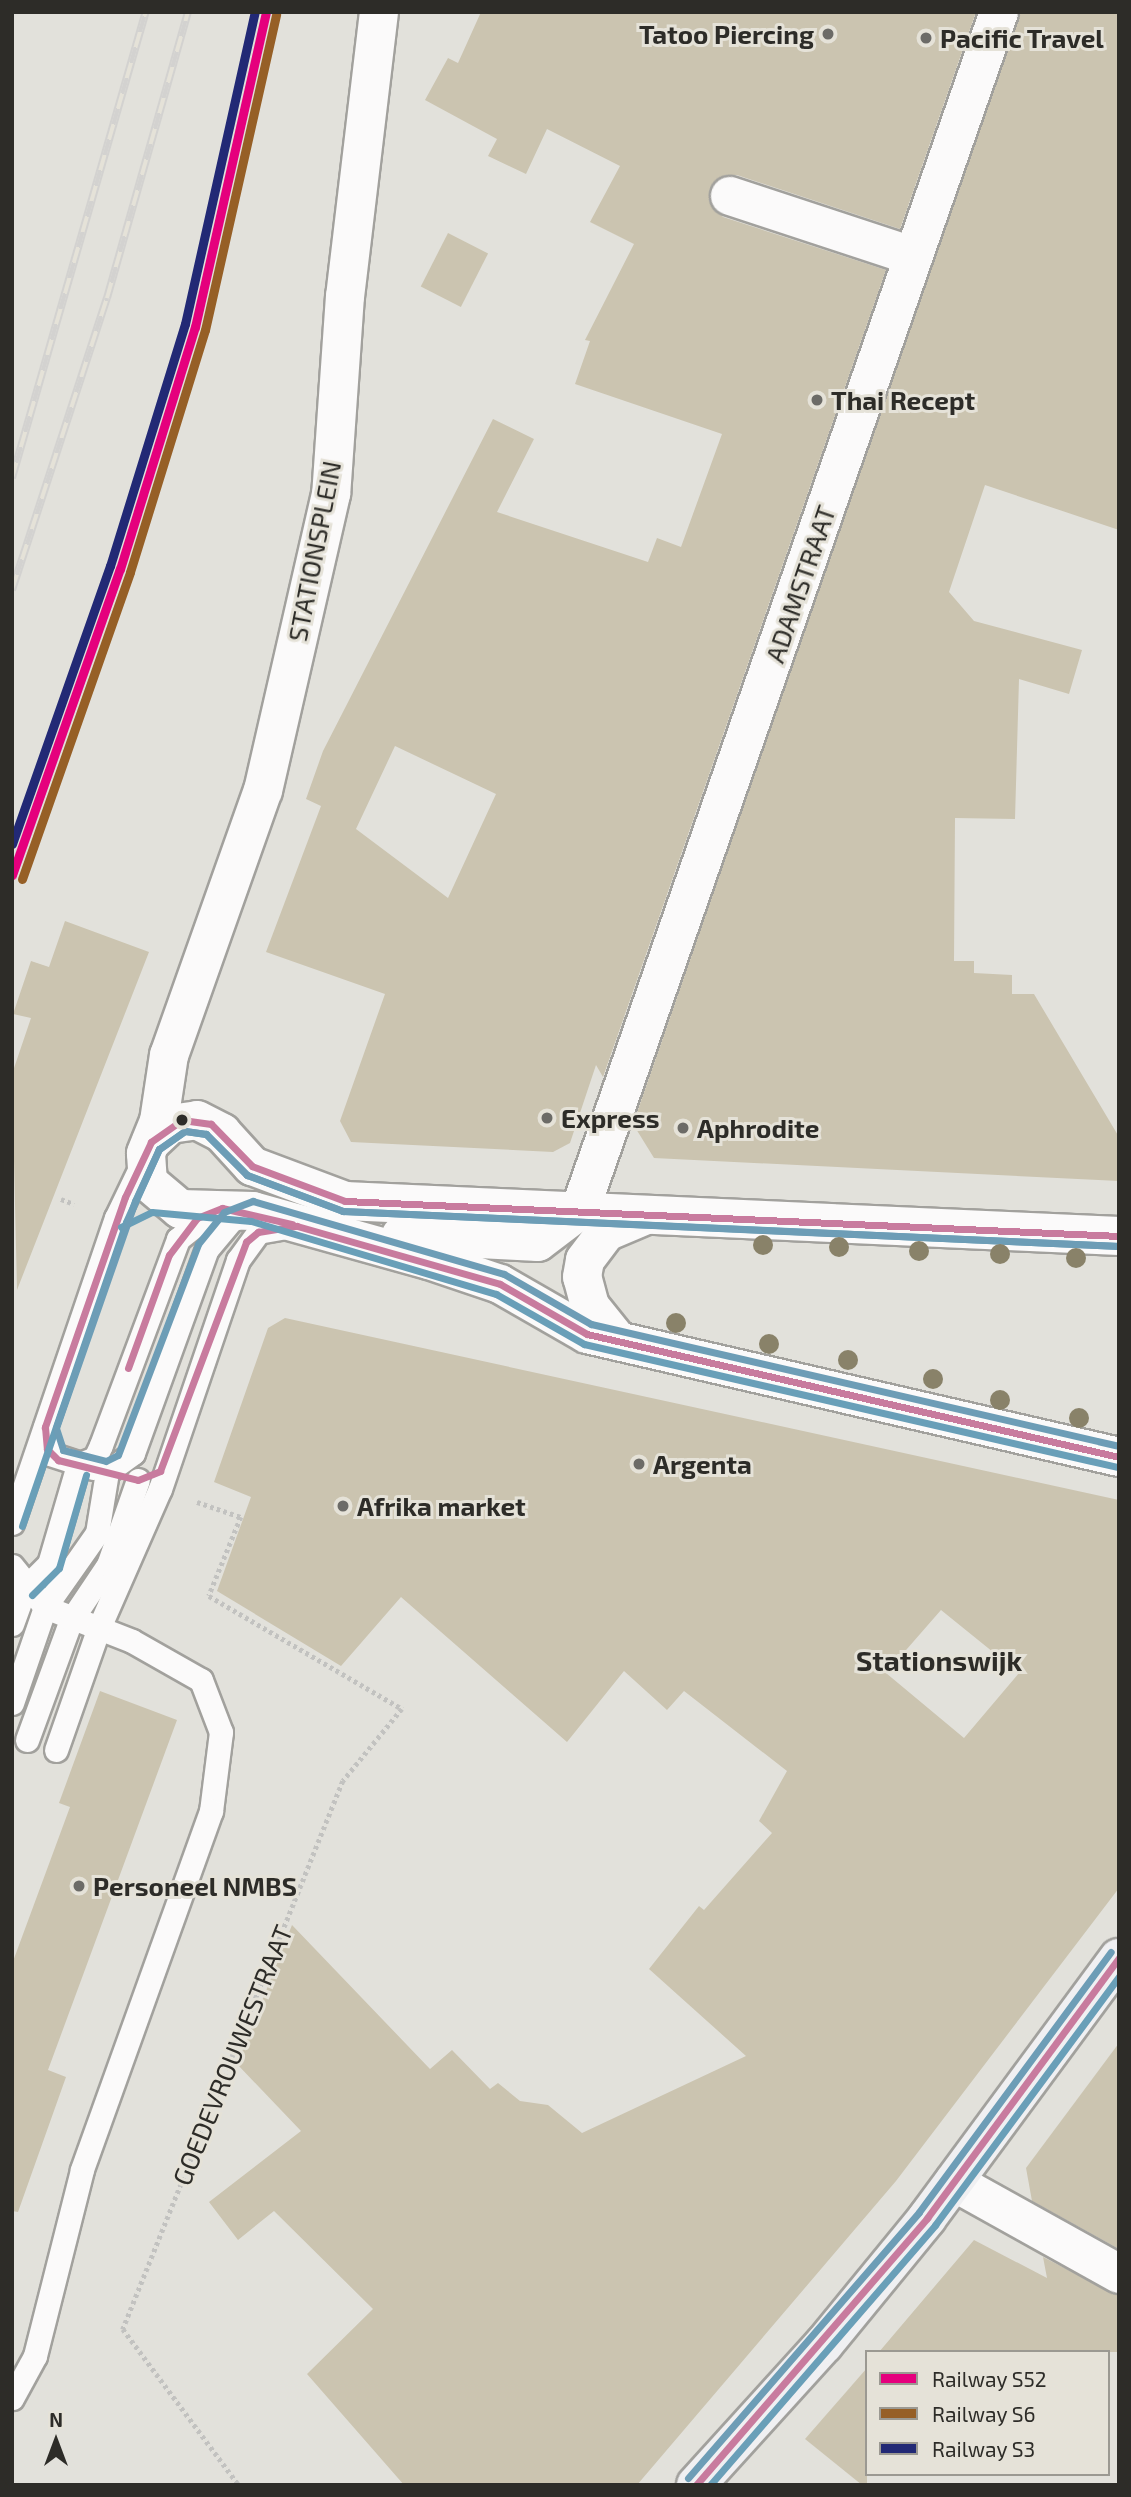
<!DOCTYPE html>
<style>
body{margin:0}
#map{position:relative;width:1131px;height:2497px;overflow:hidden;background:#e2e1db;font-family:"Exo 2",sans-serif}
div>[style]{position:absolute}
.building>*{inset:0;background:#cbc4b0;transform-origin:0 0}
.path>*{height:4.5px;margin-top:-2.25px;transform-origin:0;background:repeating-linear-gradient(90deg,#c2c2c0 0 3.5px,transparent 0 7px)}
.roads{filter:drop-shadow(2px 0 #a2a19d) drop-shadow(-2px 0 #a2a19d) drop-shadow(0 2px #a2a19d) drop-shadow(0 -2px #a2a19d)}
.service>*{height:23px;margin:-11.5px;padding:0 11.5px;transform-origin:11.5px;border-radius:11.5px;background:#fbfafa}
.minor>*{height:38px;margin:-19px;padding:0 19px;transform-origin:19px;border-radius:19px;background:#fbfafa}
.secondary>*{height:38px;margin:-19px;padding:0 19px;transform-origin:19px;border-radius:19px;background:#f0f0f2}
.rail>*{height:8px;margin-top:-4px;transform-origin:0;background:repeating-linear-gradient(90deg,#e5e2d8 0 16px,#d3d2d0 0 32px);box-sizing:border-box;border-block:2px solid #d3d2d0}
.bus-1>*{height:7px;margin:-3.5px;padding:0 3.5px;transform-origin:3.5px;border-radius:3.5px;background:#c87b9e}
.bus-2>*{height:7px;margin:-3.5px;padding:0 3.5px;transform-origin:3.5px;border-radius:3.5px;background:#699fb8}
.bus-3>*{height:7px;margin:-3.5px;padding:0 3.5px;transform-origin:3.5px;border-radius:3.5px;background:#6d9db6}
.rail-1>*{height:9px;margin:-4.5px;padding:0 4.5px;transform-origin:4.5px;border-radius:4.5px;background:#e5007d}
.rail-2>*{height:9px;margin:-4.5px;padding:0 4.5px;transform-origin:4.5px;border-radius:4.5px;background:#965f26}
.rail-3>*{height:9px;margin:-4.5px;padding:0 4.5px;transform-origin:4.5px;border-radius:4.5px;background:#222975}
.trees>*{width:20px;height:20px;margin:-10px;border-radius:50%;background:#898269}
.dots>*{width:19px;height:19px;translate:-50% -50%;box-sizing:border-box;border:4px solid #e5e2d8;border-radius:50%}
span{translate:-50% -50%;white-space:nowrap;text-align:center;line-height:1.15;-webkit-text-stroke:6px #e5e2d8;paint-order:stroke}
.poi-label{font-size:26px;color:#2d2c28;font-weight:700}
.right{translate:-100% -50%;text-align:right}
.left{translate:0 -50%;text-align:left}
.street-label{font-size:26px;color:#2d2c28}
.neighbourhood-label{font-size:28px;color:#2d2c28;font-weight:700}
.frame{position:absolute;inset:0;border:14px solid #2d2c28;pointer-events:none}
.legend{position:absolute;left:865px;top:2350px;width:245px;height:126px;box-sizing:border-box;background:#e5e2d8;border:2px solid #9b9992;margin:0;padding:9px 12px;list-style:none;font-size:21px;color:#2d2c28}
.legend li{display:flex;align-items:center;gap:14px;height:35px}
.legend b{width:35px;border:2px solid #9b9992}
.north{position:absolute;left:21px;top:2406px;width:70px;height:70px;-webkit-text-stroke:5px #e5e2d8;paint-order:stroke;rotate:0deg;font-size:19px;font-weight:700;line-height:28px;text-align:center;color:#2d2c28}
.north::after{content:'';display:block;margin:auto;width:24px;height:32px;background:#2d2c28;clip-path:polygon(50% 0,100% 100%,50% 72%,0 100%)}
</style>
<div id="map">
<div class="building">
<div style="clip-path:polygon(evenodd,481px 12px,976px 12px,900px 229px,737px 175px,725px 175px,710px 189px,709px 201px,723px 217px,886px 270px,603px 1077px,596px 1065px,570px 1143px,553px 1152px,351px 1142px,340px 1121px,385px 994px,266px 952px,321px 806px,306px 799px,323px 751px,493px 419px,534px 439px,497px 512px,648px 562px,657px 538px,681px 547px,722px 434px,575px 384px,590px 341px,585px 340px,634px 244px,590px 222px,620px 166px,547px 129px,526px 174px,488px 156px,497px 139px,425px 100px,448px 58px,458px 63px,481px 12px,395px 746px,496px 794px,448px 898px,356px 829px,395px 746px)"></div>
<div style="clip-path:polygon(1020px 12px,1119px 12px,1119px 530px,985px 485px,949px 592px,974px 621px,1082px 650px,1069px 694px,1019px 679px,1015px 819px,955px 818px,954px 961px,974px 961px,974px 973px,1012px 975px,1012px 994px,1034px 994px,1119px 1137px,1119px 1181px,654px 1158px,633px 1124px)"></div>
<div style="left:448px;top:233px;width:45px;height:60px;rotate:27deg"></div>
<div style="clip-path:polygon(65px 921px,149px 952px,17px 1290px,12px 1074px,31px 1018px,13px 1014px,31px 961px,49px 967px)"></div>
<div style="clip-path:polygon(evenodd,285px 1318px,1119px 1500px,1119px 1888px,896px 2181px,637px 2485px,404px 2485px,307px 2374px,373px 2309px,274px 2211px,238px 2240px,209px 2202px,301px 2131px,237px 2064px,292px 1925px,430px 2069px,452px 2050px,490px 2089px,498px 2083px,520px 2101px,548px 2105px,582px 2133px,746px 2056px,649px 1969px,699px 1906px,704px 1910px,772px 1833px,759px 1821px,787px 1771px,684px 1691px,667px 1710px,624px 1671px,567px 1742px,401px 1597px,341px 1666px,217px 1591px,251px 1497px,214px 1482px,268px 1328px,285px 1318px,941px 1610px,1019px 1673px,964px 1738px,886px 1673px,941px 1610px)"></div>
<div style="clip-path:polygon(100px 1691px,177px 1720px,48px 2070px,66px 2077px,18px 2212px,12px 2211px,12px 1964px,70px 1807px,59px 1803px)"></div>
<div style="clip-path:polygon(1119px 2043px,1119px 2249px,1032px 2201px,1026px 2168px)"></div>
<div style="clip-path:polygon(974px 2240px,1047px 2278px,1043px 2257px,1119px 2296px,1119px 2352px,879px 2352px)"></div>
<div style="clip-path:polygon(867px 2368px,867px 2485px,862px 2485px,805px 2439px)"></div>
</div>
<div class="path">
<div style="left:61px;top:1199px;width:14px;rotate:21deg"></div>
<div style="left:197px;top:1502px;width:46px;rotate:18.8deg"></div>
<div style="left:241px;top:1517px;width:85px;rotate:112.1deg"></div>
<div style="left:209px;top:1596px;width:224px;rotate:30.3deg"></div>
<div style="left:402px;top:1709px;width:93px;rotate:129.3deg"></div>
<div style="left:343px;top:1781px;width:591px;rotate:111.87deg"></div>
<div style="left:123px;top:2329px;width:194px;rotate:53.4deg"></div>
</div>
<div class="roads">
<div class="service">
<div style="left:45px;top:1427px;width:27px;rotate:80deg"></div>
<div style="left:50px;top:1454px;width:45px;rotate:18deg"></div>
<div style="left:78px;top:1465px;width:18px;rotate:-22deg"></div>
<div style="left:95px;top:1458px;width:14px;rotate:-65deg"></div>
<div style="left:101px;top:1445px;width:220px;rotate:-69.5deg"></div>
<div style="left:178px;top:1239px;width:43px;rotate:-38.5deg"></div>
<div style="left:107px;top:1472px;width:32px;rotate:-36deg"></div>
<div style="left:133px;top:1453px;width:217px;rotate:-70.1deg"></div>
<div style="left:207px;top:1249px;width:38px;rotate:-50deg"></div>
<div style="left:231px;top:1220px;width:17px;rotate:-21deg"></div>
<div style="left:12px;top:1523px;width:322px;rotate:-71.2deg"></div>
<div style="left:116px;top:1218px;width:64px;rotate:-64.2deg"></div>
<div style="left:12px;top:1566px;width:53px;rotate:51.2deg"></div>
<div style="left:45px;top:1607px;width:93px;rotate:21.3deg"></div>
<div style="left:132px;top:1641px;width:79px;rotate:29.5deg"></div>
<div style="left:201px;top:1680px;width:56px;rotate:69deg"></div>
<div style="left:221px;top:1732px;width:80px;rotate:97.2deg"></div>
<div style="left:211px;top:1811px;width:381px;rotate:109.8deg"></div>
<div style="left:82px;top:2170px;width:192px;rotate:104.2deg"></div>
<div style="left:35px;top:2356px;width:48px;rotate:118.7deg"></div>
<div style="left:12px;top:1624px;width:38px;rotate:-70deg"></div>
<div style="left:25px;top:1588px;width:34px;rotate:-45deg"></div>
<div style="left:49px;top:1564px;width:103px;rotate:-73.7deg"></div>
<div style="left:12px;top:1703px;width:102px;rotate:-71deg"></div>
<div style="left:45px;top:1607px;width:90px;rotate:-54.9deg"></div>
<div style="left:97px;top:1533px;width:62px;rotate:-80.7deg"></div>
<div style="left:27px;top:1740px;width:128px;rotate:-69.9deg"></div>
<div style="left:71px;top:1620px;width:66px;rotate:-56.1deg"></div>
<div style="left:108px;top:1565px;width:90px;rotate:-70.6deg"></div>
<div style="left:56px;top:1750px;width:127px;rotate:-70.7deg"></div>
<div style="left:98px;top:1630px;width:154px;rotate:-66.3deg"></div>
<div style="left:160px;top:1489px;width:242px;rotate:-71.2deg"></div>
<div style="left:238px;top:1260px;width:34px;rotate:-54deg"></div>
<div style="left:258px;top:1232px;width:29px;rotate:-10deg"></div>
</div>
<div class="minor">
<div style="left:379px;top:12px;width:286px;rotate:96.8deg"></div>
<div style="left:345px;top:296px;width:198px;rotate:94deg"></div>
<div style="left:331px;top:494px;width:304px;rotate:102.9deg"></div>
<div style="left:263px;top:790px;width:281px;rotate:109.5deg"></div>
<div style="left:169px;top:1055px;width:67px;rotate:98.6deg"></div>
<div style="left:159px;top:1121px;width:35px;rotate:112deg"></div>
<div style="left:146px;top:1154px;width:28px;rotate:86deg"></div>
<div style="left:148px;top:1182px;width:42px;rotate:40.2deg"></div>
<div style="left:180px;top:1209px;width:73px;rotate:1.6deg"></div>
<div style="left:253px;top:1211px;width:183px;rotate:15.6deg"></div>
<div style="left:429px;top:1260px;width:75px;rotate:18.7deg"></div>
<div style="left:500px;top:1284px;width:100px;rotate:29.9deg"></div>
<div style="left:587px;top:1334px;width:546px;rotate:13.02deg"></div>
<div style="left:730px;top:196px;width:193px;rotate:18.2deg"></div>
<div style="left:151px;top:1142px;width:26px;rotate:-43deg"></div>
<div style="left:170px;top:1124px;width:27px;rotate:-8deg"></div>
<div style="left:197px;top:1120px;width:28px;rotate:27deg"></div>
<div style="left:222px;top:1133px;width:45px;rotate:47.7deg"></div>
<div style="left:252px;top:1166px;width:99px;rotate:20.6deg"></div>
<div style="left:345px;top:1201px;width:775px;rotate:2.59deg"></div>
<div style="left:401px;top:1235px;width:137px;rotate:2.9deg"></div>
<div style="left:538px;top:1242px;width:53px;rotate:-37.3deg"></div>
<div style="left:580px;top:1210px;width:1269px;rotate:-70.72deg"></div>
<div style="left:618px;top:1341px;width:45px;rotate:-128.7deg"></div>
<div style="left:590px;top:1306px;width:30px;rotate:-105deg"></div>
<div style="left:582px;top:1277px;width:17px;rotate:-80deg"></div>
<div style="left:585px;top:1260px;width:35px;rotate:-53deg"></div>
<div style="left:606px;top:1232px;width:43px;rotate:-23deg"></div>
<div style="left:954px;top:2182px;width:189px;rotate:29.1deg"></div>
</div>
<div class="secondary">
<div style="left:696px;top:2485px;width:190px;rotate:-47.8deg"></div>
<div style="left:824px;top:2344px;width:163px;rotate:-50.7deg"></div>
<div style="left:927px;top:2218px;width:323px;rotate:-53.6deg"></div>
</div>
</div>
<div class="rail">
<div style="left:12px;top:478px;width:485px;rotate:-74deg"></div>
<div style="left:12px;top:590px;width:307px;rotate:-72deg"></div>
<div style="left:107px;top:298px;width:297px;rotate:-74.2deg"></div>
</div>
<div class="bus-1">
<div style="left:1119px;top:1236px;width:775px;rotate:-177.41deg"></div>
<div style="left:345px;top:1201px;width:99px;rotate:-159.4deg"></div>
<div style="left:252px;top:1166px;width:59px;rotate:-134.3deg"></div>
<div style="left:211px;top:1124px;width:29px;rotate:-172deg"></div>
<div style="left:182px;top:1120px;width:38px;rotate:145deg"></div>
<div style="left:151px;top:1142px;width:61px;rotate:115.3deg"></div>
<div style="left:125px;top:1197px;width:244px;rotate:109.2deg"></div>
<div style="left:45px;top:1427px;width:22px;rotate:85deg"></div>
<div style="left:47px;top:1449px;width:16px;rotate:45deg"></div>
<div style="left:58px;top:1460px;width:82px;rotate:14deg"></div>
<div style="left:138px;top:1480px;width:24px;rotate:-22deg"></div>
<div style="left:160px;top:1471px;width:245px;rotate:-69.4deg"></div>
<div style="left:246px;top:1242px;width:16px;rotate:-40deg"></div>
<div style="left:258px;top:1232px;width:39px;rotate:-9deg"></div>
<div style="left:297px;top:1226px;width:211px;rotate:15.9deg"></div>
<div style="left:500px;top:1284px;width:100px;rotate:29.9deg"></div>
<div style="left:587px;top:1334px;width:546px;rotate:13.02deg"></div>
<div style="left:128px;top:1368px;width:120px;rotate:-70.1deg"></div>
<div style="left:169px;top:1255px;width:46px;rotate:-52.9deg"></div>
<div style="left:197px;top:1218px;width:27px;rotate:-22deg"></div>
<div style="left:222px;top:1208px;width:72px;rotate:12.9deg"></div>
<div style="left:696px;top:2485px;width:353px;rotate:-49.1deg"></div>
<div style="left:927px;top:2218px;width:323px;rotate:-53.6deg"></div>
</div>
<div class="bus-2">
<div style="left:121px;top:1227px;width:34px;rotate:-26deg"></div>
<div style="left:152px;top:1212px;width:99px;rotate:5.2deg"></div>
<div style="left:251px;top:1221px;width:256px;rotate:16.6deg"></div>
<div style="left:496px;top:1294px;width:101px;rotate:29.6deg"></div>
<div style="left:584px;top:1344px;width:547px;rotate:12.99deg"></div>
<div style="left:22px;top:1526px;width:321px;rotate:-71.1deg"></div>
<div style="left:126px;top:1222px;width:80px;rotate:-65.7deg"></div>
<div style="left:159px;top:1149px;width:32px;rotate:-35deg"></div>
<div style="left:185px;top:1131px;width:21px;rotate:8deg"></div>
<div style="left:206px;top:1134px;width:58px;rotate:45deg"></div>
<div style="left:247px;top:1175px;width:103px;rotate:20.6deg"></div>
<div style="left:343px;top:1211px;width:777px;rotate:2.58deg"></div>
<div style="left:32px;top:1595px;width:38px;rotate:-45deg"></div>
<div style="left:59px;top:1568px;width:97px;rotate:-73.8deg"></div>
<div style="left:710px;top:2485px;width:344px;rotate:-49.1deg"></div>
<div style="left:935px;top:2225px;width:310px;rotate:-53.5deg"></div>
</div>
<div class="bus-3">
<div style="left:1119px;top:1246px;width:777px;rotate:-177.42deg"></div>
<div style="left:343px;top:1211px;width:103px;rotate:-159.4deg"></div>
<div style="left:247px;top:1175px;width:58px;rotate:-135deg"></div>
<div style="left:206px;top:1134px;width:21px;rotate:-172deg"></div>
<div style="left:185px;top:1131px;width:32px;rotate:145deg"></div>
<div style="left:159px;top:1149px;width:57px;rotate:114.8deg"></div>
<div style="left:135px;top:1201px;width:240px;rotate:109.2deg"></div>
<div style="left:56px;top:1428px;width:23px;rotate:72deg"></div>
<div style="left:63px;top:1450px;width:44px;rotate:14.3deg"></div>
<div style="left:106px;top:1461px;width:13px;rotate:-27deg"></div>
<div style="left:118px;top:1455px;width:226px;rotate:-69.2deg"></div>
<div style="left:198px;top:1244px;width:41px;rotate:-50.9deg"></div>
<div style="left:224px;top:1212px;width:31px;rotate:-21deg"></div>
<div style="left:253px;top:1201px;width:261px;rotate:16.2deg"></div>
<div style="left:504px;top:1274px;width:100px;rotate:29.9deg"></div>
<div style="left:591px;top:1324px;width:542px;rotate:13.01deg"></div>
<div style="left:688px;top:2478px;width:352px;rotate:-49deg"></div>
<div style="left:919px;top:2212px;width:323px;rotate:-53.6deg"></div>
</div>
<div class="rail-1">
<div style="left:12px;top:875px;width:324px;rotate:-70.6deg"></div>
<div style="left:120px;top:569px;width:253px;rotate:-72.8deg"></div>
<div style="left:195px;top:327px;width:323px;rotate:-77.3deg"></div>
</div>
<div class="rail-2">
<div style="left:22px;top:879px;width:325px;rotate:-70.6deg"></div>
<div style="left:130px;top:572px;width:253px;rotate:-72.8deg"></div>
<div style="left:205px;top:330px;width:324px;rotate:-77.3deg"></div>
</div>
<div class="rail-3">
<div style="left:12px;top:844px;width:295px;rotate:-70.6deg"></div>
<div style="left:110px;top:566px;width:253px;rotate:-72.8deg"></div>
<div style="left:185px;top:324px;width:320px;rotate:-77.4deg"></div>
</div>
<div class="trees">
<div style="left:763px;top:1245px"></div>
<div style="left:839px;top:1247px"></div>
<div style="left:919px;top:1251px"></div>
<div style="left:1000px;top:1254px"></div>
<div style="left:1076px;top:1258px"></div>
<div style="left:676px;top:1323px"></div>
<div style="left:769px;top:1344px"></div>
<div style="left:848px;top:1360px"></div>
<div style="left:933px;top:1379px"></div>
<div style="left:1000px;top:1400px"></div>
<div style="left:1079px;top:1418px"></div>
</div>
<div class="dots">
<div style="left:828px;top:34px;background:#6c6b67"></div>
<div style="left:926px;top:38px;background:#6c6b67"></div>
<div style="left:817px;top:400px;background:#6c6b67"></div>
<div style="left:547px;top:1118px;background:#6c6b67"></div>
<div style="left:182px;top:1120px;background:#2d2c28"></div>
<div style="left:683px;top:1128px;background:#6c6b67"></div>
<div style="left:639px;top:1464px;background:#6c6b67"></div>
<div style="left:343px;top:1506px;background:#6c6b67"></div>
<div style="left:79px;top:1886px;background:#6c6b67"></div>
</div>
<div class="poi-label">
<span class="right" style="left:814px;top:34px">Tatoo Piercing</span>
<span class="left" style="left:940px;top:38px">Pacific Travel</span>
<span class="left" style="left:831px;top:400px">Thai Recept</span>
<span class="left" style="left:561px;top:1118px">Express</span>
<span class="left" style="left:697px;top:1128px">Aphrodite</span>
<span class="left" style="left:653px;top:1464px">Argenta</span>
<span class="left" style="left:357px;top:1506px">Afrika market</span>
<span class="left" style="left:93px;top:1886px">Personeel NMBS</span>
</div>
<div class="street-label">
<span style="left:314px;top:551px;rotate:-79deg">STATIONSPLEIN</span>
<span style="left:800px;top:584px;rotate:-71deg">ADAMSTRAAT</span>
<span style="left:232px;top:2055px;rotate:-68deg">GOEDEVROUWESTRAAT</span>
</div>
<div class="neighbourhood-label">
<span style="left:939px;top:1660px">Stationswijk</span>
</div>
<div class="frame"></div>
<ul class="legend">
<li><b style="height:9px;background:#e5007d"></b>Railway S52</li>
<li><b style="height:9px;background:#965f26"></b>Railway S6</li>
<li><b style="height:9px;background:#222975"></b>Railway S3</li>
</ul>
<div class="north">N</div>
</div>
